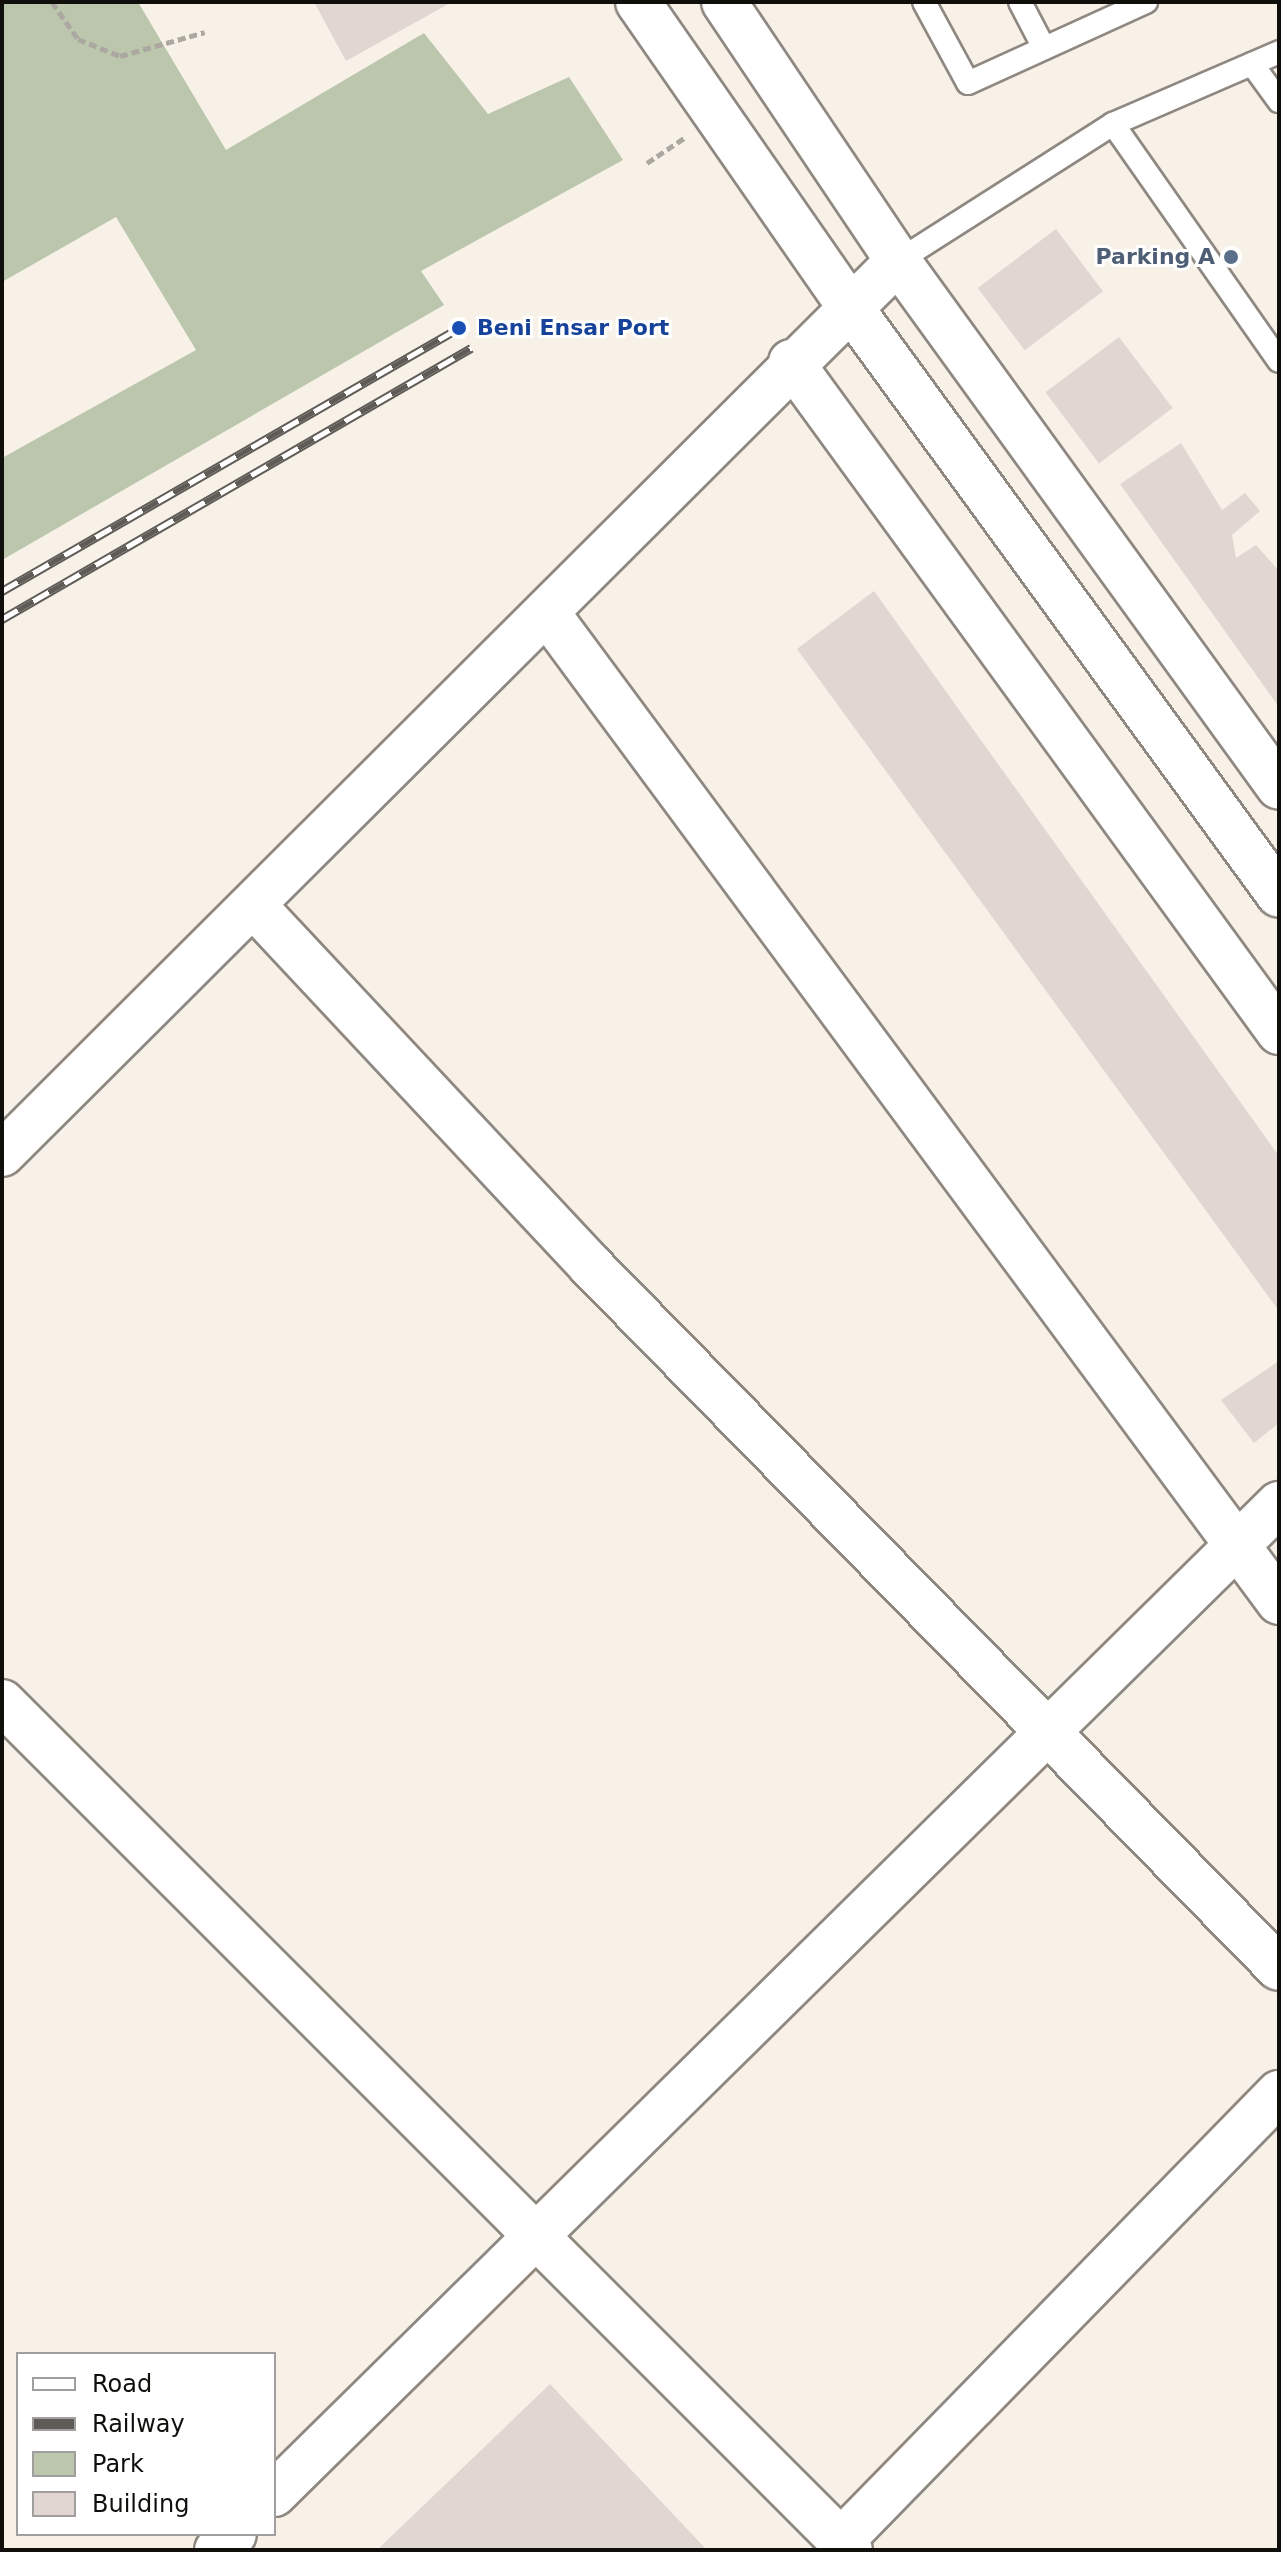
<!DOCTYPE html>
<style>
body{margin:0}
#map{position:relative;width:1281px;height:2552px;overflow:hidden;background:#f7f1e8;font-family:"DejaVu Sans",sans-serif}
div>[style]{position:absolute}
.green>*{inset:0;background:#bbc6ac}
.building>*{inset:0;background:#e1d6d2;transform-origin:0 0}
.path>*{height:5px;margin-top:-2.5px;transform-origin:0;background:repeating-linear-gradient(90deg,#aca8a1 0 8px,transparent 0 12px)}
.roads{filter:drop-shadow(2px 0 #8f8881) drop-shadow(-2px 0 #8f8881) drop-shadow(0 2px #8f8881) drop-shadow(0 -2px #8f8881)}
.lane>*{height:22px;margin:-11px;padding:0 11px;transform-origin:11px;border-radius:11px;background:#fff}
.street>*{height:44px;margin:-22px;padding:0 22px;transform-origin:22px;border-radius:22px;background:#fff}
.rail>*{height:9px;margin-top:-4.5px;transform-origin:0;background:repeating-linear-gradient(90deg,#fff 0 18px,#5f5c57 0 36px);box-sizing:border-box;border-block:2px solid #5f5c57}
.dots>*{width:22px;height:22px;translate:-50% -50%;box-sizing:border-box;border:4px solid #fff;border-radius:50%}
span{translate:-50% -50%;white-space:nowrap;text-align:center;line-height:1.15;-webkit-text-stroke:6px #fff;paint-order:stroke}
.service-label{font-size:22px;color:#4e5e75;font-weight:700}
.right{translate:-100% -50%;text-align:right}
.transit-label{font-size:22px;color:#164399;font-weight:700}
.left{translate:0 -50%;text-align:left}
.frame{position:absolute;inset:0;border:4px solid #110f0c;pointer-events:none}
.legend{position:absolute;left:16px;top:2352px;width:260px;height:184px;box-sizing:border-box;background:#fff;border:2px solid #a09f9e;margin:0;padding:10px 14px;list-style:none;font-size:24px;color:#110f0c}
.legend li{display:flex;align-items:center;gap:16px;height:40px}
.legend b{width:40px;border:2px solid #a09f9e}
</style>
<div id="map">
<div class="green">
<div style="clip-path:polygon(2px 2px,138px 2px,226px 150px,424px 33px,488px 114px,569px 77px,623px 160px,421px 271px,444px 305px,2px 560px,2px 458px,196px 350px,116px 217px,2px 282px)"></div>
</div>
<div class="building">
<div style="clip-path:polygon(314px 2px,452px 2px,346px 61px)"></div>
<div style="left:1056px;top:229px;width:78px;height:98px;rotate:53deg"></div>
<div style="left:1119px;top:337px;width:89px;height:92px;rotate:53deg"></div>
<div style="clip-path:polygon(1181px 443px,1222px 510px,1245px 493px,1260px 511px,1232px 535px,1236px 558px,1256px 545px,1279px 571px,1279px 707px,1120px 484px)"></div>
<div style="clip-path:polygon(874px 591px,1279px 1156px,1279px 1311px,797px 649px)"></div>
<div style="clip-path:polygon(1279px 1361px,1279px 1423px,1254px 1443px,1221px 1400px)"></div>
<div style="clip-path:polygon(550px 2384px,707px 2550px,377px 2550px)"></div>
</div>
<div class="path">
<div style="left:52px;top:2px;width:45px;rotate:54.9deg"></div>
<div style="left:78px;top:39px;width:45px;rotate:22deg"></div>
<div style="left:120px;top:56px;width:88px;rotate:-15.8deg"></div>
<div style="left:647px;top:163px;width:45px;rotate:-34deg"></div>
</div>
<div class="roads">
<div class="lane">
<div style="left:924px;top:2px;width:92px;rotate:61.5deg"></div>
<div style="left:968px;top:83px;width:196px;rotate:-24.5deg"></div>
<div style="left:1020px;top:2px;width:52px;rotate:62.4deg"></div>
<div style="left:1252px;top:64px;width:46px;rotate:53.9deg"></div>
<div style="left:1113px;top:124px;width:289px;rotate:55deg"></div>
<div style="left:898px;top:261px;width:255px;rotate:-32.5deg"></div>
<div style="left:1113px;top:124px;width:181px;rotate:-23.4deg"></div>
</div>
<div class="street">
<div style="left:638px;top:2px;width:373px;rotate:55.2deg"></div>
<div style="left:851px;top:308px;width:726px;rotate:53.9deg"></div>
<div style="left:724px;top:2px;width:312px;rotate:56.1deg"></div>
<div style="left:898px;top:261px;width:649px;rotate:54.08deg"></div>
<div style="left:791px;top:362px;width:829px;rotate:53.93deg"></div>
<div style="left:548px;top:614px;width:1229px;rotate:53.5deg"></div>
<div style="left:256px;top:908px;width:489px;rotate:46.9deg"></div>
<div style="left:590px;top:1265px;width:984px;rotate:45.58deg"></div>
<div style="left:2px;top:1154px;width:1265px;rotate:-44.9deg"></div>
<div style="left:2px;top:1702px;width:1199px;rotate:45deg"></div>
<div style="left:274px;top:2494px;width:1411px;rotate:-44.57deg"></div>
<div style="left:841px;top:2541px;width:627px;rotate:-45.65deg"></div>
<div style="left:217px;top:2550px;width:23px;rotate:-43deg"></div>
</div>
</div>
<div class="rail">
<div style="left:2px;top:591px;width:527px;rotate:-29.92deg"></div>
<div style="left:2px;top:619px;width:542px;rotate:-30.02deg"></div>
</div>
<div class="dots">
<div style="left:1231px;top:257px;background:#5c6f8a"></div>
<div style="left:459px;top:328px;background:#1a4fb4"></div>
</div>
<div class="service-label">
<span class="right" style="left:1215px;top:257px">Parking A</span>
</div>
<div class="transit-label">
<span class="left" style="left:477px;top:328px">Beni Ensar Port</span>
</div>
<div class="frame"></div>
<ul class="legend">
<li><b style="height:10px;background:#fff"></b>Road</li>
<li><b style="height:10px;background:#5f5c57"></b>Railway</li>
<li><b style="height:22px;background:#bbc6ac"></b>Park</li>
<li><b style="height:22px;background:#e1d6d2"></b>Building</li>
</ul>
</div>
